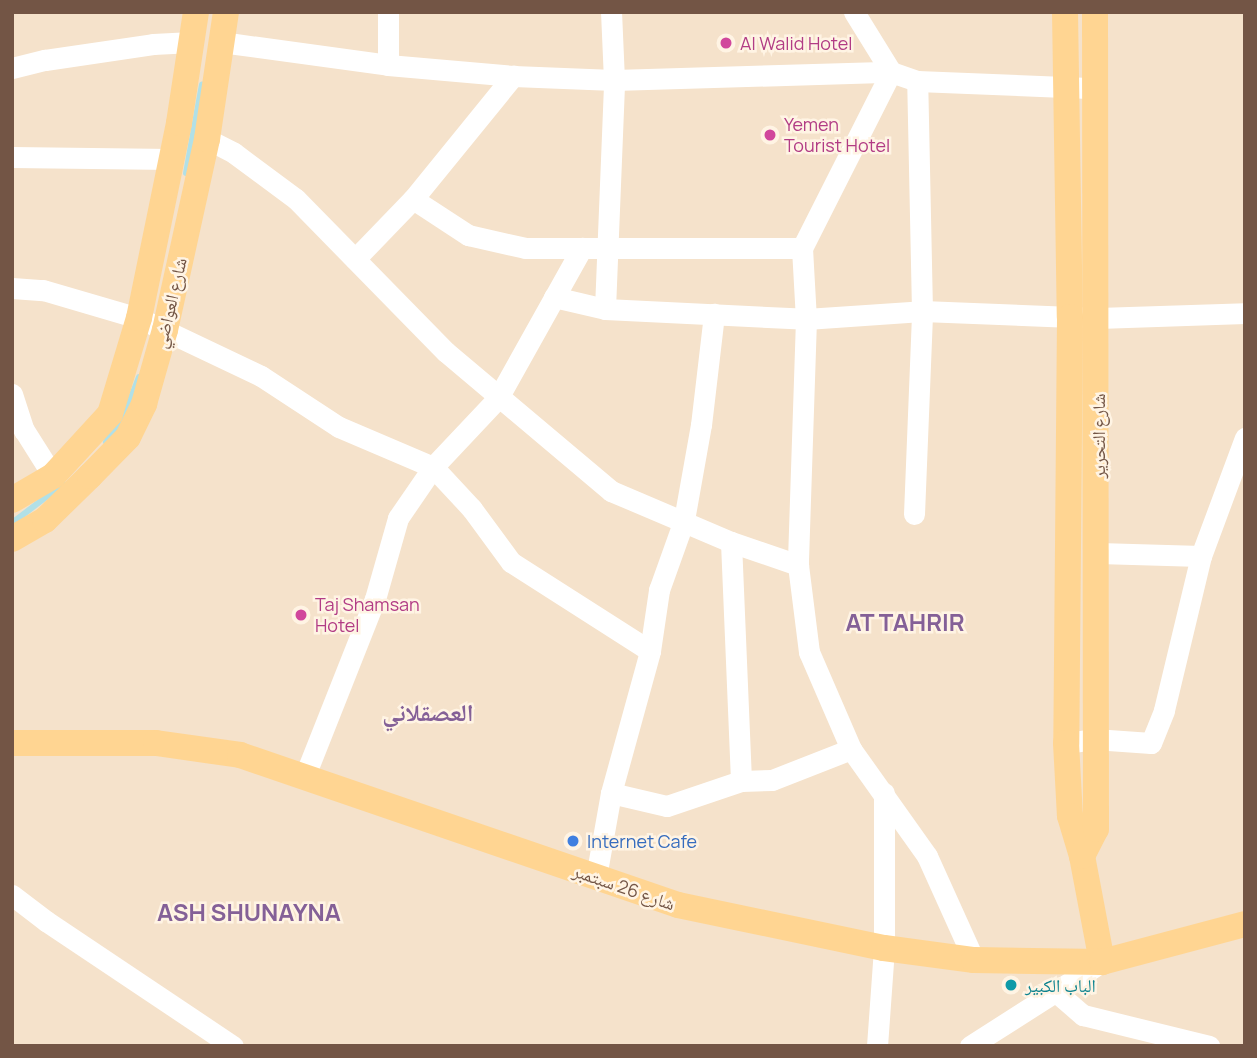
<!DOCTYPE html>
<meta charset="utf-8">
<style>
body{margin:0}
#map{position:relative;width:1257px;height:1058px;overflow:hidden;background:#fdf0dd;font-family:Manrope,"Noto Naskh Arabic",sans-serif}
div>[style]{position:absolute}
.residential>*{inset:0;background:#f5e2cb;transform-origin:0 0}
.stream>*{height:6px;margin:-3px;padding:0 3px;transform-origin:3px;border-radius:3px;background:#b1e0e7}
.minor>*{height:21px;margin:-10.5px;padding:0 10.5px;transform-origin:10.5px;border-radius:10.5px;background:#fff}
.major>*{height:26px;margin:-13px;padding:0 13px;transform-origin:13px;border-radius:13px;background:#ffd592}
.dots>*{width:19px;height:19px;translate:-50% -50%;box-sizing:border-box;border:4px solid #fff4e4;border-radius:50%}
span{translate:-50% -50%;white-space:nowrap;text-align:center;line-height:1.15;-webkit-text-stroke:5px #fff4e4;paint-order:stroke}
.hotel-label{font-size:18px;color:#b23c85}
.left{translate:0 -50%;text-align:left}
.street-label{font-size:18px;color:#735545}
.shop-label{font-size:18px;color:#366cbe}
.culture-label{font-size:18px;color:#0d838f}
.district-label{font-size:24px;color:#846097;font-weight:700}
.frame{position:absolute;inset:0;border:14px solid #735545;pointer-events:none}
</style>
<div id="map">
<div class="residential">
<div style="left:12px;top:12px;width:1233px;height:1034px"></div>
</div>
<div class="stream">
<div style="left:186px;top:173px;width:90px;rotate:-79.8deg"></div>
<div style="left:106px;top:442px;width:29px;rotate:-55deg"></div>
<div style="left:123px;top:418px;width:44px;rotate:-68.7deg"></div>
<div style="left:12px;top:523px;width:64px;rotate:-37.4deg"></div>
</div>
<div class="minor">
<div style="left:388px;top:12px;width:53px;rotate:90deg"></div>
<div style="left:854px;top:12px;width:70px;rotate:58.3deg"></div>
<div style="left:891px;top:72px;width:197px;rotate:116.8deg"></div>
<div style="left:802px;top:248px;width:71px;rotate:86.8deg"></div>
<div style="left:806px;top:319px;width:246px;rotate:91.9deg"></div>
<div style="left:798px;top:565px;width:88px;rotate:82.8deg"></div>
<div style="left:809px;top:652px;width:106px;rotate:66.6deg"></div>
<div style="left:851px;top:749px;width:131px;rotate:54.6deg"></div>
<div style="left:927px;top:856px;width:114px;rotate:65.7deg"></div>
<div style="left:221px;top:42px;width:169px;rotate:7.8deg"></div>
<div style="left:388px;top:65px;width:125px;rotate:5deg"></div>
<div style="left:513px;top:76px;width:101px;rotate:2.3deg"></div>
<div style="left:614px;top:80px;width:277px;rotate:-1.7deg"></div>
<div style="left:891px;top:72px;width:28px;rotate:19deg"></div>
<div style="left:917px;top:81px;width:178px;rotate:2.3deg"></div>
<div style="left:12px;top:68px;width:34px;rotate:-14deg"></div>
<div style="left:45px;top:60px;width:109px;rotate:-8.4deg"></div>
<div style="left:153px;top:44px;width:39px;rotate:-3deg"></div>
<div style="left:207px;top:139px;width:30px;rotate:27deg"></div>
<div style="left:234px;top:153px;width:77px;rotate:36.6deg"></div>
<div style="left:296px;top:199px;width:214px;rotate:45.6deg"></div>
<div style="left:446px;top:352px;width:216px;rotate:40.1deg"></div>
<div style="left:611px;top:491px;width:130px;rotate:23deg"></div>
<div style="left:731px;top:542px;width:71px;rotate:18.9deg"></div>
<div style="left:12px;top:157px;width:159px;rotate:0.7deg"></div>
<div style="left:413px;top:199px;width:66px;rotate:33.2deg"></div>
<div style="left:468px;top:235px;width:58px;rotate:12.8deg"></div>
<div style="left:525px;top:248px;width:277px"></div>
<div style="left:355px;top:259px;width:83px;rotate:-46deg"></div>
<div style="left:413px;top:199px;width:159px;rotate:-50.9deg"></div>
<div style="left:12px;top:288px;width:31px;rotate:4deg"></div>
<div style="left:43px;top:290px;width:100px;rotate:16.3deg"></div>
<div style="left:139px;top:318px;width:135px;rotate:25.4deg"></div>
<div style="left:261px;top:376px;width:93px;rotate:33.2deg"></div>
<div style="left:339px;top:427px;width:102px;rotate:23.1deg"></div>
<div style="left:433px;top:467px;width:57px;rotate:47.1deg"></div>
<div style="left:472px;top:509px;width:66px;rotate:53.7deg"></div>
<div style="left:511px;top:562px;width:165px;rotate:32.6deg"></div>
<div style="left:554px;top:297px;width:52px;rotate:13.2deg"></div>
<div style="left:605px;top:309px;width:201px;rotate:2.8deg"></div>
<div style="left:806px;top:319px;width:116px;rotate:-3.9deg"></div>
<div style="left:922px;top:311px;width:176px;rotate:2.3deg"></div>
<div style="left:1098px;top:318px;width:147px;rotate:-1.9deg"></div>
<div style="left:605px;top:309px;width:229px;rotate:-87.7deg"></div>
<div style="left:614px;top:80px;width:68px;rotate:-92.5deg"></div>
<div style="left:12px;top:394px;width:38px;rotate:72deg"></div>
<div style="left:24px;top:430px;width:54px;rotate:57.8deg"></div>
<div style="left:914px;top:514px;width:203px;rotate:-87.7deg"></div>
<div style="left:922px;top:311px;width:230px;rotate:-91.2deg"></div>
<div style="left:731px;top:542px;width:239px;rotate:87.6deg"></div>
<div style="left:1098px;top:553px;width:103px;rotate:1.7deg"></div>
<div style="left:1066px;top:743px;width:28px;rotate:-8deg"></div>
<div style="left:1094px;top:739px;width:57px;rotate:4deg"></div>
<div style="left:1151px;top:743px;width:35px;rotate:-68deg"></div>
<div style="left:1164px;top:710px;width:158px;rotate:-76.5deg"></div>
<div style="left:1201px;top:556px;width:126px;rotate:-69.6deg"></div>
<div style="left:304px;top:778px;width:193px;rotate:-68.4deg"></div>
<div style="left:375px;top:599px;width:84px;rotate:-74.1deg"></div>
<div style="left:398px;top:518px;width:62px;rotate:-55.5deg"></div>
<div style="left:433px;top:467px;width:95px;rotate:-46.7deg"></div>
<div style="left:498px;top:398px;width:172px;rotate:-60.8deg"></div>
<div style="left:611px;top:793px;width:57px;rotate:13.1deg"></div>
<div style="left:667px;top:806px;width:78px;rotate:-18.7deg"></div>
<div style="left:741px;top:781px;width:31px;rotate:-2deg"></div>
<div style="left:772px;top:780px;width:85px;rotate:-21.4deg"></div>
<div style="left:596px;top:877px;width:85px;rotate:-79.9deg"></div>
<div style="left:611px;top:793px;width:147px;rotate:-74.6deg"></div>
<div style="left:650px;top:651px;width:62px;rotate:-81.6deg"></div>
<div style="left:659px;top:590px;width:74px;rotate:-70.3deg"></div>
<div style="left:684px;top:520px;width:97px;rotate:-79.9deg"></div>
<div style="left:701px;top:425px;width:112px;rotate:-83.3deg"></div>
<div style="left:12px;top:895px;width:43px;rotate:37.4deg"></div>
<div style="left:46px;top:921px;width:225px;rotate:33.8deg"></div>
<div style="left:1055px;top:991px;width:37px;rotate:41deg"></div>
<div style="left:1083px;top:1015px;width:130px;rotate:13.8deg"></div>
<div style="left:877px;top:1046px;width:98px;rotate:-85.9deg"></div>
<div style="left:884px;top:948px;width:155px;rotate:-90deg"></div>
<div style="left:970px;top:1046px;width:156px;rotate:-32.5deg"></div>
</div>
<div class="major">
<div style="left:1065px;top:12px;width:305px;rotate:89.1deg"></div>
<div style="left:1070px;top:317px;width:426px;rotate:90.5deg"></div>
<div style="left:1066px;top:743px;width:73px;rotate:86.9deg"></div>
<div style="left:1070px;top:816px;width:42px;rotate:73.3deg"></div>
<div style="left:1082px;top:856px;width:108px;rotate:79.3deg"></div>
<div style="left:12px;top:500px;width:48px;rotate:-30.3deg"></div>
<div style="left:53px;top:476px;width:84px;rotate:-47.4deg"></div>
<div style="left:110px;top:414px;width:100px;rotate:-73.2deg"></div>
<div style="left:139px;top:318px;width:199px;rotate:-78.4deg"></div>
<div style="left:179px;top:123px;width:112px;rotate:-81.3deg"></div>
<div style="left:12px;top:539px;width:38px;rotate:-30deg"></div>
<div style="left:45px;top:520px;width:63px;rotate:-44.4deg"></div>
<div style="left:90px;top:476px;width:54px;rotate:-45.7deg"></div>
<div style="left:128px;top:437px;width:37px;rotate:-64deg"></div>
<div style="left:144px;top:404px;width:77px;rotate:-74.2deg"></div>
<div style="left:165px;top:330px;width:196px;rotate:-77.6deg"></div>
<div style="left:207px;top:139px;width:128px;rotate:-81.5deg"></div>
<div style="left:12px;top:743px;width:144px"></div>
<div style="left:156px;top:743px;width:85px;rotate:8.1deg"></div>
<div style="left:240px;top:755px;width:463px;rotate:18.9deg"></div>
<div style="left:678px;top:905px;width:210px;rotate:11.8deg"></div>
<div style="left:884px;top:948px;width:91px;rotate:7.6deg"></div>
<div style="left:974px;top:960px;width:128px;rotate:0.9deg"></div>
<div style="left:1102px;top:962px;width:148px;rotate:-14.9deg"></div>
<div style="left:1082px;top:856px;width:30px;rotate:-63deg"></div>
<div style="left:1096px;top:829px;width:817px;rotate:-90.07deg"></div>
</div>
<div class="dots">
<div style="left:726px;top:43px;background:#d1479c"></div>
<div style="left:770px;top:135px;background:#d1479c"></div>
<div style="left:301px;top:615px;background:#d1479c"></div>
<div style="left:573px;top:841px;background:#3f7fe0"></div>
<div style="left:1011px;top:985px;background:#0f9aa8"></div>
</div>
<div class="hotel-label">
<span class="left" style="left:740px;top:43px">Al Walid Hotel</span>
<span class="left" style="left:784px;top:135px">Yemen<br>Tourist Hotel</span>
<span class="left" style="left:315px;top:615px">Taj Shamsan<br>Hotel</span>
</div>
<div class="street-label">
<span style="left:170px;top:303px;rotate:-77deg">شارع العواضي</span>
<span style="left:1098px;top:436px;rotate:-90deg">شارع التحرير</span>
<span style="left:624px;top:887px;rotate:19deg">شارع 26 سبتمبر</span>
</div>
<div class="shop-label">
<span class="left" style="left:587px;top:841px">Internet Cafe</span>
</div>
<div class="culture-label">
<span class="left" style="left:1025px;top:985px">الباب الكبير</span>
</div>
<div class="district-label">
<span style="left:905px;top:622px">AT TAHRIR</span>
<span style="left:428px;top:712px">العصقلاني</span>
<span style="left:249px;top:912px">ASH SHUNAYNA</span>
</div>
<div class="frame"></div>
</div>
